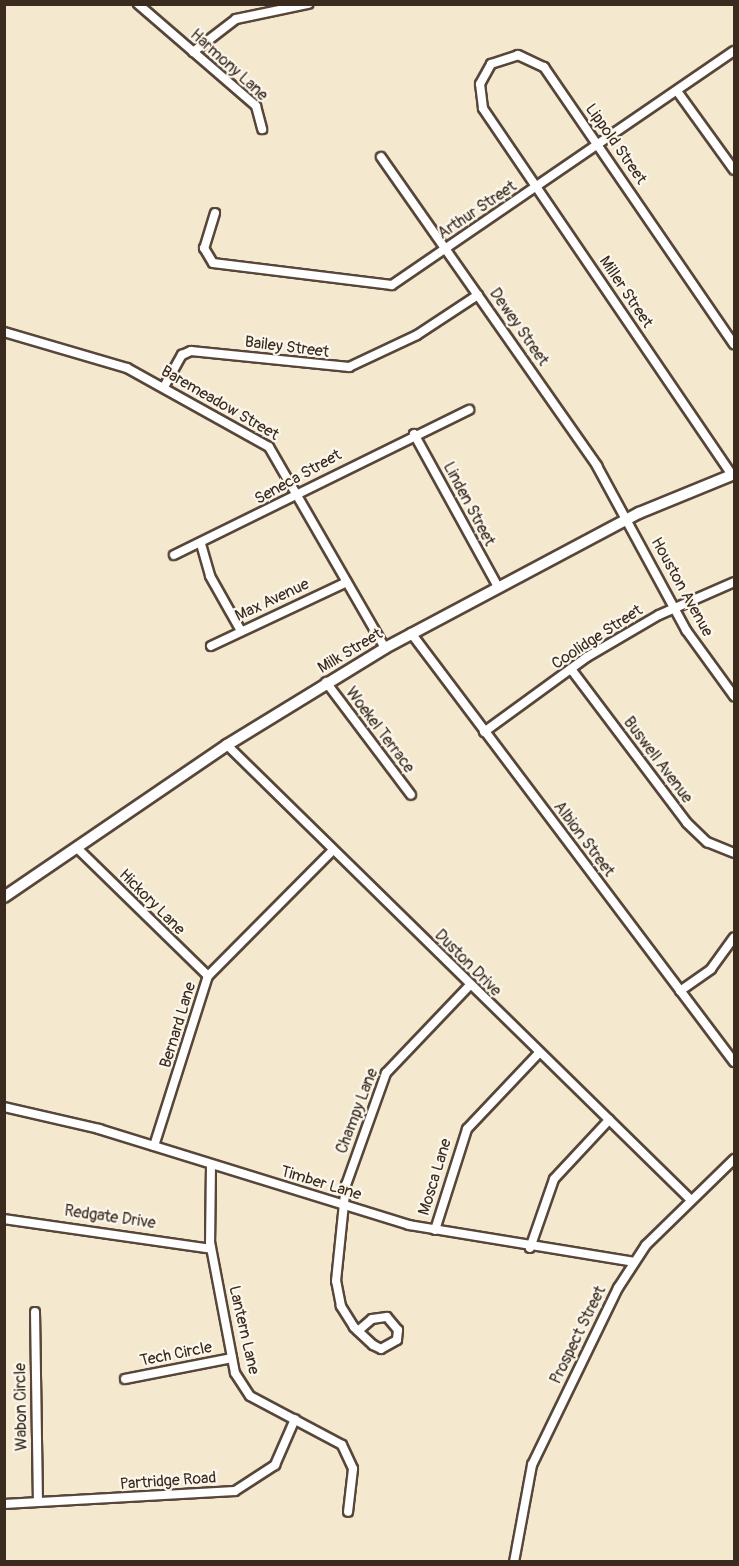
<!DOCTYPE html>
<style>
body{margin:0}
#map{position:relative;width:739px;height:1566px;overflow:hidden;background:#f4e8cf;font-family:Pangolin,sans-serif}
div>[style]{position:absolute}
.roads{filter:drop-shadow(2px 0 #574639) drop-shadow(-2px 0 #574639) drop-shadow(0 2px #574639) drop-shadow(0 -2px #574639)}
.minor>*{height:8px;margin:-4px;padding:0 4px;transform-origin:4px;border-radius:4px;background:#fff}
.tertiary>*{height:10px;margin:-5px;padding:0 5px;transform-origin:5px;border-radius:5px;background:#fff}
span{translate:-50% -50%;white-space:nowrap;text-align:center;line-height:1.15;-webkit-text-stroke:4.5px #fbf7ec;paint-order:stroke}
.street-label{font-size:16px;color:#3b2a1e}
.frame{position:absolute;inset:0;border:6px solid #3b2a1e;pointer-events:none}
</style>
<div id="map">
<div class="roads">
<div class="minor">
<div style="left:138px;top:4px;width:156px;rotate:40.8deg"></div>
<div style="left:256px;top:106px;width:24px;rotate:75deg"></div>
<div style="left:193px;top:52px;width:54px;rotate:-37.5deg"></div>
<div style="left:236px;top:19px;width:74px;rotate:-11.8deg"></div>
<div style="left:677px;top:91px;width:97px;rotate:54.2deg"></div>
<div style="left:381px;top:157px;width:377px;rotate:55deg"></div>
<div style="left:597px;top:466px;width:187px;rotate:61.5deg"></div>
<div style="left:686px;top:630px;width:82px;rotate:54deg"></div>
<div style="left:215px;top:213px;width:37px;rotate:107deg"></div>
<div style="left:204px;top:248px;width:17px;rotate:59deg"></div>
<div style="left:213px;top:263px;width:180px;rotate:7deg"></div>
<div style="left:392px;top:285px;width:414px;rotate:-34.4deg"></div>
<div style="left:4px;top:332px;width:128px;rotate:16.3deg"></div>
<div style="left:127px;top:368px;width:162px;rotate:29.1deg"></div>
<div style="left:269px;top:447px;width:232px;rotate:60deg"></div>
<div style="left:164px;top:387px;width:37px;rotate:-61deg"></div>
<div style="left:182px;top:355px;width:10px;rotate:-24deg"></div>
<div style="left:191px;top:351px;width:159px;rotate:5.8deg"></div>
<div style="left:349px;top:367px;width:75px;rotate:-25.2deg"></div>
<div style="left:417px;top:335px;width:73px;rotate:-33.3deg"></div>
<div style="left:414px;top:434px;width:175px;rotate:61.2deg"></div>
<div style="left:732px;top:475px;width:443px;rotate:-124.2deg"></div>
<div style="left:483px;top:108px;width:24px;rotate:-97deg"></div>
<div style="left:480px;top:84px;width:23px;rotate:-61deg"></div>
<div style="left:491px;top:64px;width:28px;rotate:-18deg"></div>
<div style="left:518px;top:55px;width:29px;rotate:25deg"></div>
<div style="left:544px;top:67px;width:336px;rotate:55.6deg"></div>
<div style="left:201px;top:544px;width:33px;rotate:74deg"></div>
<div style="left:210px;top:576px;width:63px;rotate:60.6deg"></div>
<div style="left:174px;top:555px;width:329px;rotate:-26.2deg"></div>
<div style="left:411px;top:633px;width:537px;rotate:53.02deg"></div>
<div style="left:211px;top:646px;width:150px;rotate:-25.2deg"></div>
<div style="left:571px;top:669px;width:193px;rotate:53deg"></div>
<div style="left:687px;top:823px;width:28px;rotate:44deg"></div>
<div style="left:707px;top:842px;width:29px;rotate:22deg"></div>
<div style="left:326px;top:682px;width:141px;rotate:53deg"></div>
<div style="left:484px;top:732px;width:127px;rotate:-36.1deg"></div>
<div style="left:587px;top:657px;width:83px;rotate:-30.3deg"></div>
<div style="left:659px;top:615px;width:82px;rotate:-23.7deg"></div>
<div style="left:227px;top:745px;width:650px;rotate:44.44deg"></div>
<div style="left:77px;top:848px;width:183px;rotate:44.3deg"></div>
<div style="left:680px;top:991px;width:38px;rotate:-35deg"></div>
<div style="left:711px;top:969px;width:39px;rotate:-54deg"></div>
<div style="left:4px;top:1107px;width:98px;rotate:13deg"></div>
<div style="left:99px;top:1129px;width:325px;rotate:17.2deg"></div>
<div style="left:409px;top:1225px;width:228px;rotate:9.3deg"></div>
<div style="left:154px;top:1146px;width:178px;rotate:-72.4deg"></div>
<div style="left:208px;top:976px;width:176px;rotate:-45.2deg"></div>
<div style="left:211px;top:1165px;width:77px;rotate:90.7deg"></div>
<div style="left:210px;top:1242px;width:133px;rotate:79.2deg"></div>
<div style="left:235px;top:1373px;width:27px;rotate:57deg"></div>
<div style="left:250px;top:1396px;width:104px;rotate:28deg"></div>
<div style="left:342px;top:1445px;width:26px;rotate:65deg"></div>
<div style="left:353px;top:1469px;width:43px;rotate:96.6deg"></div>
<div style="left:4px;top:1219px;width:209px;rotate:8.2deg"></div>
<div style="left:435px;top:1230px;width:106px;rotate:-72.4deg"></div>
<div style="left:467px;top:1129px;width:103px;rotate:-46.6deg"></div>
<div style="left:530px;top:1248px;width:73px;rotate:-70.8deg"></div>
<div style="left:554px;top:1179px;width:81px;rotate:-47deg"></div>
<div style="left:35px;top:1312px;width:190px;rotate:89.1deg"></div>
<div style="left:358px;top:1331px;width:18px;rotate:-41deg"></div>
<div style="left:372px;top:1319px;width:15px;rotate:-8deg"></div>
<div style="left:387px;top:1317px;width:17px;rotate:50deg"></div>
<div style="left:398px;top:1330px;width:10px;rotate:96deg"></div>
<div style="left:397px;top:1340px;width:18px;rotate:151deg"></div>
<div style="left:381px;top:1349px;width:9px;rotate:-153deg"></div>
<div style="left:373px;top:1345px;width:26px;rotate:-137deg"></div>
<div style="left:354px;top:1327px;width:25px;rotate:-122deg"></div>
<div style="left:341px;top:1306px;width:25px;rotate:-101deg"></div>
<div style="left:336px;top:1281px;width:97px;rotate:-84.1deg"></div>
<div style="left:346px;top:1185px;width:119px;rotate:-70.3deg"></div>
<div style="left:386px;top:1073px;width:120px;rotate:-46.3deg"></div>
<div style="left:125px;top:1379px;width:109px;rotate:-11.1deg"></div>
<div style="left:4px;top:1504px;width:231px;rotate:-3.2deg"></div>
<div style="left:235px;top:1491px;width:48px;rotate:-33deg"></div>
<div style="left:275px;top:1465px;width:50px;rotate:-66.5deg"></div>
<div style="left:514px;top:1562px;width:99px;rotate:-79.5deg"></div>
<div style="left:532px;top:1465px;width:197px;rotate:-64.1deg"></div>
<div style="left:618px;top:1288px;width:51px;rotate:-56.9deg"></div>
<div style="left:646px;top:1245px;width:123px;rotate:-44.3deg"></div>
</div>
<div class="tertiary">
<div style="left:4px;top:897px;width:270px;rotate:-34.3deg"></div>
<div style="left:227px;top:745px;width:185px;rotate:-31.5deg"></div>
<div style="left:385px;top:648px;width:288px;rotate:-28deg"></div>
<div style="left:639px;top:513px;width:103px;rotate:-22.3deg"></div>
</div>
</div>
<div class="street-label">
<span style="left:229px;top:65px;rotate:42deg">Harmony Lane</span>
<span style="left:616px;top:144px;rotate:55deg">Lippold Street</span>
<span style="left:477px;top:210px;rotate:-34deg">Arthur Street</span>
<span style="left:626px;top:292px;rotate:56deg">Miller Street</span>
<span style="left:519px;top:327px;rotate:55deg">Dewey Street</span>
<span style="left:287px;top:347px;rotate:7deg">Bailey Street</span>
<span style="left:220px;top:403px;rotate:30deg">Baremeadow Street</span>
<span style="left:298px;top:477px;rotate:-29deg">Seneca Street</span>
<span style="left:469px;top:504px;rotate:62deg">Linden Street</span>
<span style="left:682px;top:587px;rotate:61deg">Houston Avenue</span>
<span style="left:272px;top:600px;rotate:-25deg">Max Avenue</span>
<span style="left:597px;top:637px;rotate:-33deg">Coolidge Street</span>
<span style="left:350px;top:651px;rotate:-31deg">Milk Street</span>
<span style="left:380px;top:730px;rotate:53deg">Woekel Terrace</span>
<span style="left:658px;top:760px;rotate:53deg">Buswell Avenue</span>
<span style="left:584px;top:839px;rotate:53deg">Albion Street</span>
<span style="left:152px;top:902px;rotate:45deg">Hickory Lane</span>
<span style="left:468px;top:963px;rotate:45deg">Duston Drive</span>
<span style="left:178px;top:1025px;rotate:-73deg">Bernard Lane</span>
<span style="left:357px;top:1111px;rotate:-69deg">Champy Lane</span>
<span style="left:435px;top:1177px;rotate:-73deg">Mosca Lane</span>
<span style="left:321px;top:1183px;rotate:17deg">Timber Lane</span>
<span style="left:110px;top:1217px;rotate:8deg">Redgate Drive</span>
<span style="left:244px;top:1330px;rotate:77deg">Lantern Lane</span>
<span style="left:578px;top:1335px;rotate:-64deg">Prospect Street</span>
<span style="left:176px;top:1354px;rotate:-11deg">Tech Circle</span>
<span style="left:21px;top:1407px;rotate:-91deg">Wabon Circle</span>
<span style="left:168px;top:1481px;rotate:-4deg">Partridge Road</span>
</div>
<div class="frame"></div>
</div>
